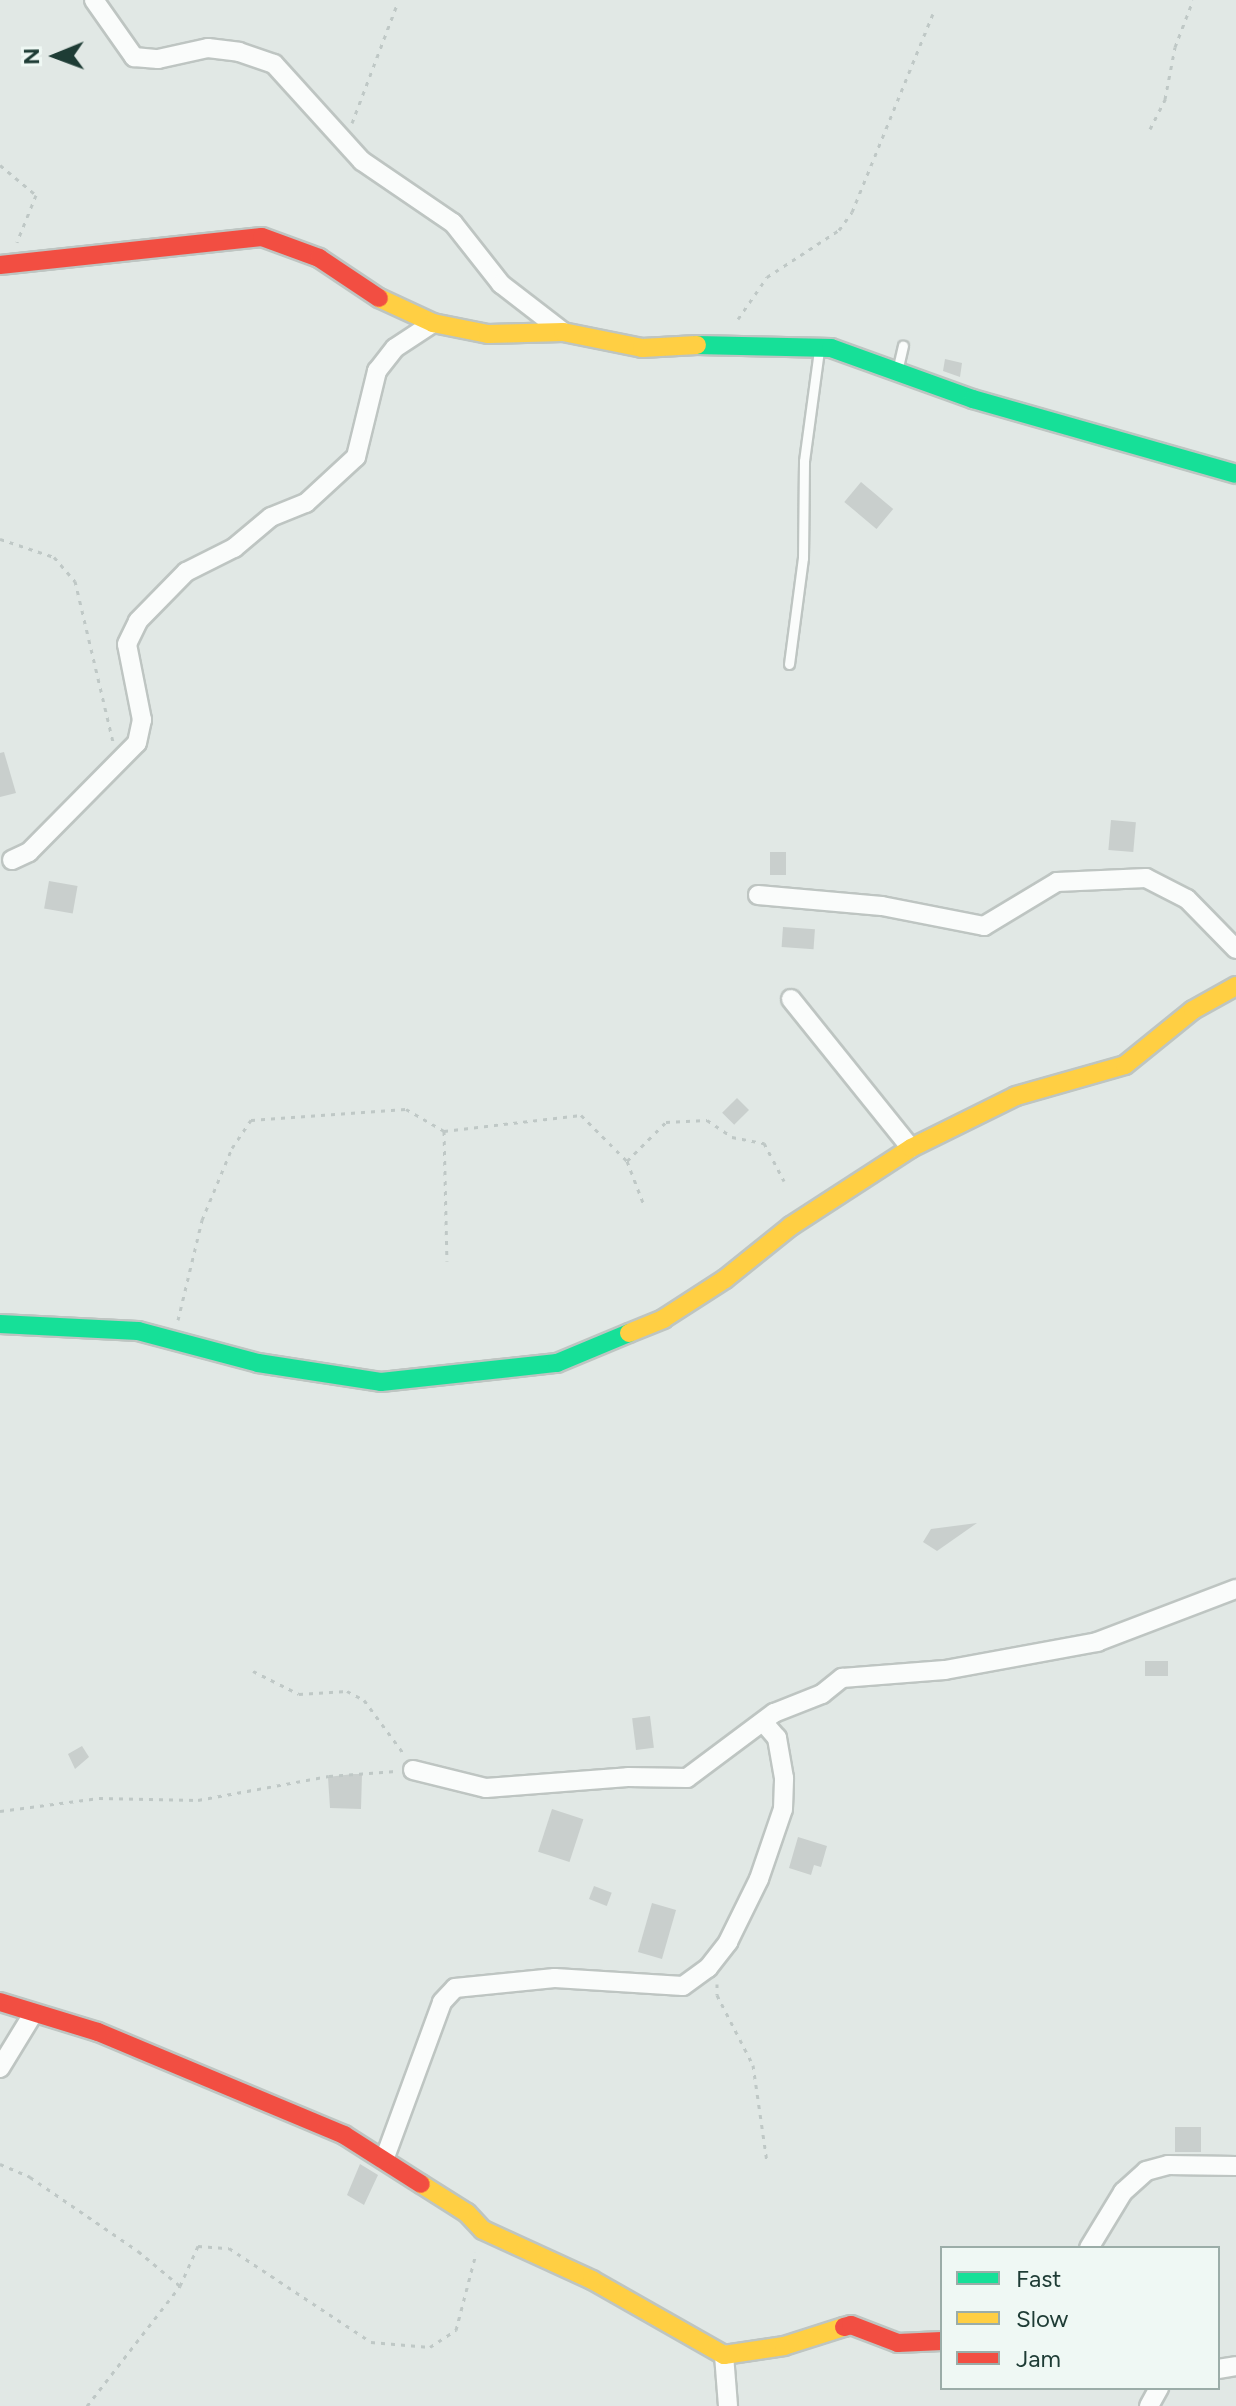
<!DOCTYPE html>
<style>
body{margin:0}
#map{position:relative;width:1236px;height:2406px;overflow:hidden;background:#e1e8e5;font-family:Figtree,sans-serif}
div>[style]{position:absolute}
.building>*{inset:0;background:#c9cfcd;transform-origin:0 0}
.path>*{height:3px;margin-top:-1.5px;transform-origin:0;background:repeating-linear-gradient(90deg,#bfc8c6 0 4px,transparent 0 10px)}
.roads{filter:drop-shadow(2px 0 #bec5c2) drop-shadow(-2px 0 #bec5c2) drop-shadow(0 2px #bec5c2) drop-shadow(0 -2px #bec5c2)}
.lane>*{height:9px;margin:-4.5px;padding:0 4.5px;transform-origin:4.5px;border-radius:4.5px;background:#fafcfb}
.street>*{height:18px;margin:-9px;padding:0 9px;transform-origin:9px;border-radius:9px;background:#fafcfb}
.fast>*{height:18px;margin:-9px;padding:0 9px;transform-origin:9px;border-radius:9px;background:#16e098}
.slow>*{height:18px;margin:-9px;padding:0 9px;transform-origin:9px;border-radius:9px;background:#ffcf43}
.jam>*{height:18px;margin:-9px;padding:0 9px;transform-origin:9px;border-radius:9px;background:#f24e42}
span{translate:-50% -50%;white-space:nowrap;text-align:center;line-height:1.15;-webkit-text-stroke:7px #eff8f4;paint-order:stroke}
.legend{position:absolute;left:940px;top:2246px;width:280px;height:144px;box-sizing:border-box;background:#eff8f4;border:2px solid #9bada8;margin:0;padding:10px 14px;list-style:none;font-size:24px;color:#1e3c35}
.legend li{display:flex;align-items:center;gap:16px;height:40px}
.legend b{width:40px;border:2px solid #9bada8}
.north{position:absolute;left:16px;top:16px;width:80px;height:80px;-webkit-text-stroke:6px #eff8f4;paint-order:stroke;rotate:269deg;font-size:22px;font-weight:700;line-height:32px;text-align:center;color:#1e3c35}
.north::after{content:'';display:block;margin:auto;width:28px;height:36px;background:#1e3c35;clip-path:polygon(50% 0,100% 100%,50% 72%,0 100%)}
</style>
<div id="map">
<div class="building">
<div style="clip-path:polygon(945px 359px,962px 363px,960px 377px,943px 371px)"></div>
<div style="left:861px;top:482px;width:42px;height:26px;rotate:40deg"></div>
<div style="clip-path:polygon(4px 752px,16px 793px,0 797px,0 753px)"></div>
<div style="left:1111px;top:820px;width:25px;height:30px;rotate:5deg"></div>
<div style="left:770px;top:852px;width:16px;height:23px"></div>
<div style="left:49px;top:881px;width:29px;height:28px;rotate:10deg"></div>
<div style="left:783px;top:927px;width:32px;height:20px;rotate:4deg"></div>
<div style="left:737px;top:1098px;width:17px;height:21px;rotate:45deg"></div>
<div style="clip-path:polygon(977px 1523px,937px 1551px,923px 1542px,931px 1529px)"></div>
<div style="left:1145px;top:1661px;width:23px;height:15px"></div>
<div style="left:650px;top:1716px;width:32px;height:18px;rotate:83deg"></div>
<div style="clip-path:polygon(82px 1746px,89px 1757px,75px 1769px,68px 1754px)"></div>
<div style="clip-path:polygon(353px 1774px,362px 1774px,361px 1809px,330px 1808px,328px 1777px)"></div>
<div style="left:552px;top:1809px;width:33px;height:45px;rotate:18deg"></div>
<div style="clip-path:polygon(798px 1837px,827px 1846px,821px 1867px,814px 1865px,811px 1875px,789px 1868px)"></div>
<div style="left:594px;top:1886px;width:19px;height:14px;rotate:21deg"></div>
<div style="left:652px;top:1903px;width:25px;height:51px;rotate:16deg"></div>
<div style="left:1175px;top:2127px;width:26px;height:25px"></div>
<div style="clip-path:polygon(360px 2164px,378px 2175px,364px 2205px,347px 2195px)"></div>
</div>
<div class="path">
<div style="left:352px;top:123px;width:129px;rotate:-69.2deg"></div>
<div style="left:1150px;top:129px;width:34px;rotate:-63deg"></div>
<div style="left:1165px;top:99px;width:53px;rotate:-79.1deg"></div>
<div style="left:1175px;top:47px;width:50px;rotate:-69deg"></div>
<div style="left:0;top:165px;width:47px;rotate:39.8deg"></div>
<div style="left:36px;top:195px;width:51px;rotate:112deg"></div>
<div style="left:738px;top:319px;width:51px;rotate:-55.4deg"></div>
<div style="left:767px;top:277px;width:86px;rotate:-33.1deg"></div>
<div style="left:839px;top:230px;width:22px;rotate:-54deg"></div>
<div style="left:852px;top:212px;width:214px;rotate:-67.8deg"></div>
<div style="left:0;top:539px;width:57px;rotate:18.4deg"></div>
<div style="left:54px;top:557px;width:32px;rotate:49deg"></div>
<div style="left:75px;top:581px;width:165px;rotate:76.7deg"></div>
<div style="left:444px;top:1131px;width:138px;rotate:-6.7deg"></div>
<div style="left:581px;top:1115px;width:65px;rotate:45deg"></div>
<div style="left:627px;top:1161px;width:47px;rotate:68.9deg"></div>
<div style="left:627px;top:1161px;width:55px;rotate:-45deg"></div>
<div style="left:666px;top:1122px;width:41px;rotate:-2.8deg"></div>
<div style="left:707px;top:1120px;width:30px;rotate:34deg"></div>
<div style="left:732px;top:1137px;width:33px;rotate:11deg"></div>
<div style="left:764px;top:1143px;width:43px;rotate:62.2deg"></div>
<div style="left:178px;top:1320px;width:103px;rotate:-76.5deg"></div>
<div style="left:202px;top:1220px;width:78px;rotate:-67.4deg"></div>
<div style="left:232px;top:1148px;width:34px;rotate:-56deg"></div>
<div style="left:251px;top:1120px;width:155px;rotate:-4.1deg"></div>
<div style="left:406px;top:1109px;width:44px;rotate:30.1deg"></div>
<div style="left:444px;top:1131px;width:130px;rotate:88.7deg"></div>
<div style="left:253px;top:1671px;width:51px;rotate:26.6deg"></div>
<div style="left:299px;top:1694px;width:48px;rotate:-3.6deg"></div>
<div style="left:347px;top:1691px;width:19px;rotate:28deg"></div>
<div style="left:364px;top:1700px;width:67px;rotate:53.5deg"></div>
<div style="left:0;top:1811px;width:100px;rotate:-7.5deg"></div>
<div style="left:99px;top:1798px;width:99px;rotate:1.2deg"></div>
<div style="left:198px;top:1800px;width:133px;rotate:-10.4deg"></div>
<div style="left:329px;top:1776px;width:67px;rotate:-4.3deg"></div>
<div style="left:717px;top:1984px;width:11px;rotate:90deg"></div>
<div style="left:717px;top:1995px;width:79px;rotate:62.8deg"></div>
<div style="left:753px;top:2065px;width:98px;rotate:81.8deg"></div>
<div style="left:0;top:2164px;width:33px;rotate:23deg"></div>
<div style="left:30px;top:2177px;width:131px;rotate:34.4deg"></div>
<div style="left:138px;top:2251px;width:55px;rotate:39.8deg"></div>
<div style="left:87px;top:2406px;width:152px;rotate:-52.2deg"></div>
<div style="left:180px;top:2286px;width:44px;rotate:-65.8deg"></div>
<div style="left:198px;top:2246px;width:31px;rotate:4deg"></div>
<div style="left:229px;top:2248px;width:170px;rotate:33.5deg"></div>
<div style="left:371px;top:2342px;width:59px;rotate:4.8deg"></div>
<div style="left:430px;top:2347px;width:31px;rotate:-33deg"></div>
<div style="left:456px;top:2330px;width:80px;rotate:-75.4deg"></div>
</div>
<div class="roads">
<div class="lane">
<div style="left:898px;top:367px;width:22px;rotate:-77deg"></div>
<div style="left:789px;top:664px;width:107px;rotate:-82.5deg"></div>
<div style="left:803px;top:558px;width:97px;rotate:-89.4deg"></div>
<div style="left:804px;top:461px;width:112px;rotate:-82.3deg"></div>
</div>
<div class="street">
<div style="left:94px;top:0;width:70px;rotate:54.9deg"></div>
<div style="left:134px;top:57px;width:24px;rotate:5deg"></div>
<div style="left:158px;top:59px;width:51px;rotate:-12.4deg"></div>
<div style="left:208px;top:48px;width:31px;rotate:7deg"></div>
<div style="left:239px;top:52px;width:37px;rotate:19deg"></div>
<div style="left:274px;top:64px;width:131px;rotate:47.8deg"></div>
<div style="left:362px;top:161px;width:110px;rotate:34.3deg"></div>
<div style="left:453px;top:223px;width:78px;rotate:51.8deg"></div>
<div style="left:501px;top:284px;width:78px;rotate:37.7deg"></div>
<div style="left:12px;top:860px;width:19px;rotate:-25deg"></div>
<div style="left:29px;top:852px;width:153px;rotate:-45.3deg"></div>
<div style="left:137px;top:743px;width:24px;rotate:-78deg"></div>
<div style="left:142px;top:720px;width:77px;rotate:-101.2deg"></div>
<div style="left:127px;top:644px;width:25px;rotate:-64deg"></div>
<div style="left:138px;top:621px;width:69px;rotate:-45.6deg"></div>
<div style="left:186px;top:572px;width:54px;rotate:-26.6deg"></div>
<div style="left:234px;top:548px;width:48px;rotate:-40deg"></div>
<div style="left:271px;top:517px;width:38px;rotate:-22deg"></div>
<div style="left:306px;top:503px;width:68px;rotate:-42.6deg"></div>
<div style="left:356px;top:457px;width:89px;rotate:-76.3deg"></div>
<div style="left:377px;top:371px;width:29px;rotate:-52deg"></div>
<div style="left:395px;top:348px;width:45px;rotate:-33.3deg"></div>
<div style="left:758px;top:895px;width:124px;rotate:5.1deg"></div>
<div style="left:882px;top:906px;width:104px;rotate:11.1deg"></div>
<div style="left:984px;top:926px;width:85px;rotate:-31.1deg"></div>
<div style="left:1057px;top:882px;width:89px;rotate:-2.6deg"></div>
<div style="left:1146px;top:878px;width:46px;rotate:27.1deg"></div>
<div style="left:1187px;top:899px;width:70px;rotate:45.6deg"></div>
<div style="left:791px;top:999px;width:191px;rotate:51.2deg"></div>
<div style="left:413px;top:1770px;width:75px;rotate:13.9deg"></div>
<div style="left:486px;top:1788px;width:142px;rotate:-4.4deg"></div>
<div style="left:628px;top:1777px;width:59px;rotate:1deg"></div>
<div style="left:687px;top:1778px;width:109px;rotate:-36.8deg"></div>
<div style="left:774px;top:1713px;width:52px;rotate:-21.6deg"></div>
<div style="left:822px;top:1694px;width:26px;rotate:-39deg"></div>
<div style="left:842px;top:1678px;width:103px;rotate:-4.4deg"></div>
<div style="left:945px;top:1670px;width:155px;rotate:-10.4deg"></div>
<div style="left:1097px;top:1642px;width:149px;rotate:-20.9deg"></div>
<div style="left:0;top:2068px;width:63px;rotate:-58.6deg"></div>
<div style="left:384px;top:2160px;width:168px;rotate:-69.8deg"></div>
<div style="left:442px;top:2002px;width:19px;rotate:-47deg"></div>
<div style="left:455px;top:1988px;width:100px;rotate:-5.7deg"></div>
<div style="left:555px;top:1978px;width:128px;rotate:3.6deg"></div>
<div style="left:683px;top:1986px;width:31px;rotate:-36deg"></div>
<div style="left:708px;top:1968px;width:33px;rotate:-52deg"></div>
<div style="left:728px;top:1942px;width:70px;rotate:-63.8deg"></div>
<div style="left:759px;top:1879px;width:74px;rotate:-71.1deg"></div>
<div style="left:783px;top:1809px;width:31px;rotate:-88deg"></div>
<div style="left:784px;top:1778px;width:41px;rotate:-99.9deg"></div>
<div style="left:777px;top:1738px;width:20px;rotate:-131deg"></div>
<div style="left:1089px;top:2248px;width:66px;rotate:-58.7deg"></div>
<div style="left:1123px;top:2192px;width:31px;rotate:-42deg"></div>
<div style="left:1146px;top:2171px;width:23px;rotate:-15deg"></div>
<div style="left:1168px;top:2165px;width:68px;rotate:0.8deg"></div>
<div style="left:724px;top:2355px;width:51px;rotate:85.5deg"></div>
<div style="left:1218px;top:2369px;width:18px;rotate:-9deg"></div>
<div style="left:1149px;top:2406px;width:21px;rotate:-61deg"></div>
</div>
<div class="fast">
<div style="left:697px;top:345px;width:134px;rotate:1.3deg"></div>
<div style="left:831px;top:348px;width:151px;rotate:19.8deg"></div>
<div style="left:973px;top:399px;width:273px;rotate:15.9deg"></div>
<div style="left:0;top:1324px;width:138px;rotate:2.9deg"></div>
<div style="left:138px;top:1331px;width:124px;rotate:14.9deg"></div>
<div style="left:258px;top:1363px;width:124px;rotate:8.8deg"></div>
<div style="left:381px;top:1382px;width:177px;rotate:-6.2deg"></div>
<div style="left:557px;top:1363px;width:78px;rotate:-22.6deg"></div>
</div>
<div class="slow">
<div style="left:379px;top:298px;width:60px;rotate:24.8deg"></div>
<div style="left:433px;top:323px;width:56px;rotate:11.3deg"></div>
<div style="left:488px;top:334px;width:75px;rotate:-1.5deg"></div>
<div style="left:563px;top:332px;width:81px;rotate:11.4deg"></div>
<div style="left:642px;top:348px;width:55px;rotate:-3.1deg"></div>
<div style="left:629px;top:1333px;width:37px;rotate:-22deg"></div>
<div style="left:663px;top:1319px;width:74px;rotate:-32.8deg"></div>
<div style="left:725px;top:1279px;width:85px;rotate:-38.8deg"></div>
<div style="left:791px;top:1226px;width:143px;rotate:-33deg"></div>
<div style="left:911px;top:1148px;width:117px;rotate:-26.3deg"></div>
<div style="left:1016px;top:1096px;width:113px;rotate:-15.9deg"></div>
<div style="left:1125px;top:1065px;width:87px;rotate:-39deg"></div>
<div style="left:1193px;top:1010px;width:49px;rotate:-29.2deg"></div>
<div style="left:421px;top:2184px;width:54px;rotate:32.2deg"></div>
<div style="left:467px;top:2213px;width:23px;rotate:47deg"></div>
<div style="left:483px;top:2230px;width:120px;rotate:24.6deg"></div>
<div style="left:592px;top:2280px;width:152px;rotate:29.6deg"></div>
<div style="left:724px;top:2355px;width:61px;rotate:-8.5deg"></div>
<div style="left:784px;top:2346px;width:63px;rotate:-17.6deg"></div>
</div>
<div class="jam">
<div style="left:0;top:265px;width:263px;rotate:-6.1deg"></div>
<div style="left:262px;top:237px;width:61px;rotate:20.2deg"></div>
<div style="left:319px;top:258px;width:72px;rotate:33.7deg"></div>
<div style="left:0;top:2002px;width:102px;rotate:17deg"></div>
<div style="left:98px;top:2032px;width:267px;rotate:22.7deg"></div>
<div style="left:344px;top:2135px;width:91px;rotate:32.5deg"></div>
<div style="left:844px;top:2327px;width:7px;rotate:-16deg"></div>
<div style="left:851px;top:2325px;width:50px;rotate:21deg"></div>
<div style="left:898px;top:2343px;width:44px;rotate:-2.6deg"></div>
</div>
</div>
<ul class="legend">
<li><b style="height:10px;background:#16e098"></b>Fast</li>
<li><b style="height:10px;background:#ffcf43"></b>Slow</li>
<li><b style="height:10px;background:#f24e42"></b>Jam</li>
</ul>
<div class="north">N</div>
</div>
